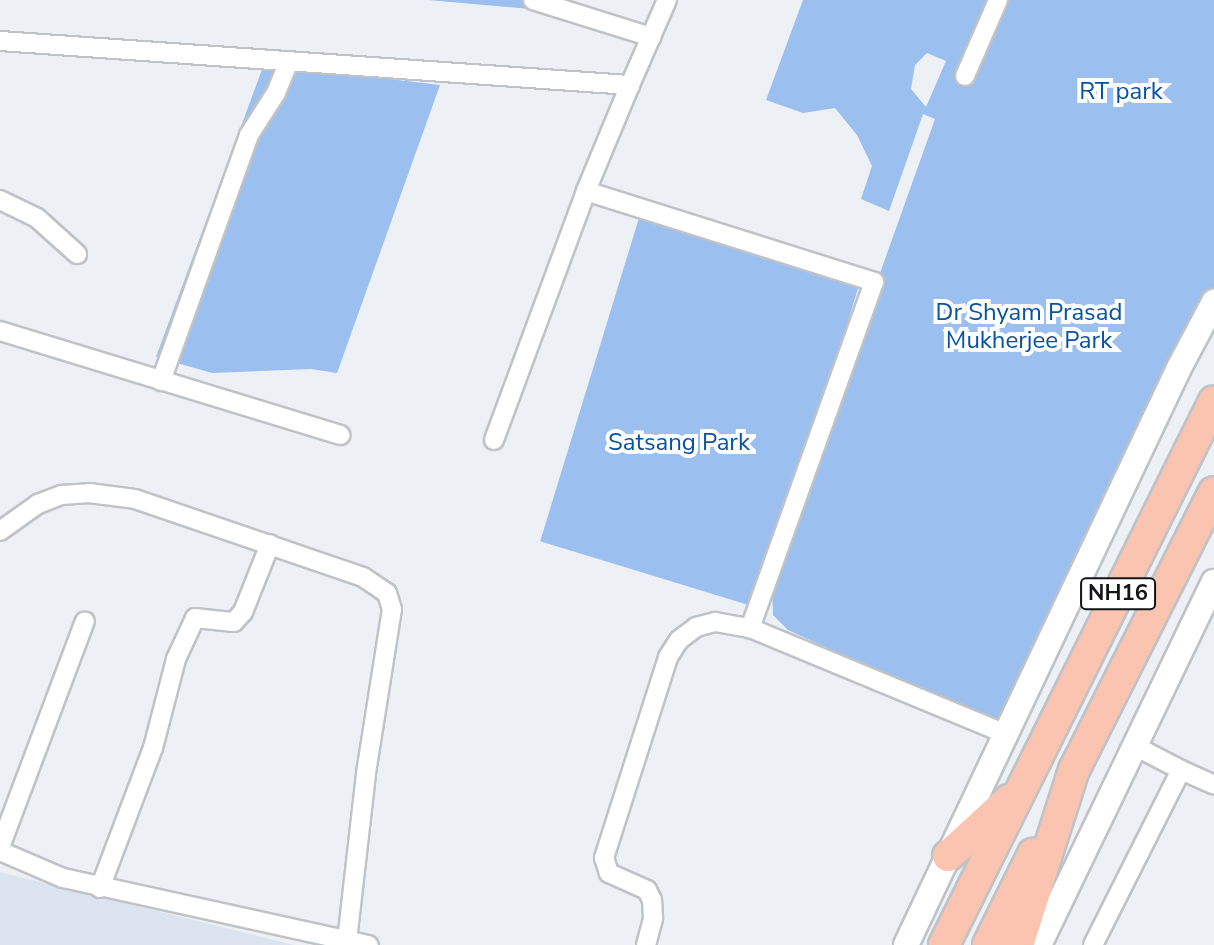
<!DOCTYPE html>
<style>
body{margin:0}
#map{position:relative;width:1214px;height:945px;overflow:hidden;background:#edf0f4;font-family:"Nunito Sans",sans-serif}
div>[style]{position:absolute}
.built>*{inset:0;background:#dce4ef}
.green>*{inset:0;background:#9bbfee;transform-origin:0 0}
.roads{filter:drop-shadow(2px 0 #bfc2c6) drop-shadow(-2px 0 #bfc2c6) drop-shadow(0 2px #bfc2c6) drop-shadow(0 -2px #bfc2c6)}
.minor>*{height:18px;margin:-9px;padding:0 9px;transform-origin:9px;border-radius:9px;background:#fff}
.tertiary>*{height:24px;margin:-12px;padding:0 12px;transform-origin:12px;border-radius:12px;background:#fff}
.trunk>*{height:30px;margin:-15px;padding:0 15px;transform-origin:15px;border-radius:15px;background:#fac4b0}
span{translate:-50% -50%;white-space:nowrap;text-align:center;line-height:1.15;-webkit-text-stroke:8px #fff;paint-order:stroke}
.shield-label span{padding:2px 6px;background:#fff;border:2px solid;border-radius:6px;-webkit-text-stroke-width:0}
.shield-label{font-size:22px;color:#141517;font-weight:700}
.park-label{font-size:24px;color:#0652a3}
</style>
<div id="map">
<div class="built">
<div style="clip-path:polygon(0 872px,294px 945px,0 945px)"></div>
</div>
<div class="green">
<div style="clip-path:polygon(428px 0,542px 0,541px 10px)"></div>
<div style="clip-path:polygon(evenodd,803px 0,1214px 0,1214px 308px,1004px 729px,788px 630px,773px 615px,772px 587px,777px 562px,935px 119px,923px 114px,889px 211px,861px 199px,872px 166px,857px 135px,835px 108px,803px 113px,766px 100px,803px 0,927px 53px,946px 61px,926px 107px,911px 89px,915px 65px,927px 53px)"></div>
<div style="clip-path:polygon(264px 64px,440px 85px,337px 373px,311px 369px,212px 373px,156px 357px)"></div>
<div style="left:639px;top:218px;width:230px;height:338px;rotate:17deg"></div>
</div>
<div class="roads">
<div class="minor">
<div style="left:533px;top:0;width:124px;rotate:17.4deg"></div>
<div style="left:0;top:41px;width:632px;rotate:4deg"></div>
<div style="left:630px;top:85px;width:93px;rotate:-66.5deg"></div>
<div style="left:965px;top:76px;width:83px;rotate:-66.5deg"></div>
<div style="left:586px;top:191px;width:302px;rotate:17.5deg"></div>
<div style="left:874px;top:282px;width:368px;rotate:109.7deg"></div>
<div style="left:0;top:200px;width:41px;rotate:25.9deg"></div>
<div style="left:37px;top:218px;width:54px;rotate:42deg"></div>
<div style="left:0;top:331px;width:356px;rotate:17deg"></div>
<div style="left:161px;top:381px;width:261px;rotate:-70.3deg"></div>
<div style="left:249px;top:135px;width:50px;rotate:-57.3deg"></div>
<div style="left:276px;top:93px;width:32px;rotate:-68deg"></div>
<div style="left:494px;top:440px;width:265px;rotate:-69.7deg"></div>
<div style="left:586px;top:191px;width:115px;rotate:-67.5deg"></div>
<div style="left:0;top:531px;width:47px;rotate:-35.4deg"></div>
<div style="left:38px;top:504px;width:26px;rotate:-21deg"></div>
<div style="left:62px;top:495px;width:27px;rotate:-4deg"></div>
<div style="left:89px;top:493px;width:46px;rotate:7.4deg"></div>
<div style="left:135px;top:499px;width:241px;rotate:18.9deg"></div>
<div style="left:363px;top:577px;width:29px;rotate:34deg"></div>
<div style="left:387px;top:593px;width:17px;rotate:73deg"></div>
<div style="left:392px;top:609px;width:167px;rotate:99deg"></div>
<div style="left:366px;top:774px;width:167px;rotate:96.5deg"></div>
<div style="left:1135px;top:746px;width:52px;rotate:27.6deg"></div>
<div style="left:0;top:847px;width:241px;rotate:-69.4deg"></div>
<div style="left:0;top:851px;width:69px;rotate:23.2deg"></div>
<div style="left:63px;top:878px;width:313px;rotate:12.4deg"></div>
<div style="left:100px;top:888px;width:150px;rotate:-69.3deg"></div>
<div style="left:153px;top:748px;width:92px;rotate:-75.5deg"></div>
<div style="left:176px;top:659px;width:45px;rotate:-65.1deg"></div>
<div style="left:195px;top:618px;width:39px;rotate:6deg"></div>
<div style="left:234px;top:622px;width:13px;rotate:-48deg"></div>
<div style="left:243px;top:612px;width:73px;rotate:-68.3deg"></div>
<div style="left:646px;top:945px;width:28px;rotate:-75deg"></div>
<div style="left:653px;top:918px;width:18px;rotate:-93deg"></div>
<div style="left:652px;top:900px;width:11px;rotate:-117deg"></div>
<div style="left:647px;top:890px;width:42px;rotate:-155.9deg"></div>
<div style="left:609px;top:873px;width:16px;rotate:-108deg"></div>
<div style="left:604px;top:858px;width:211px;rotate:-72.3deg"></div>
<div style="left:668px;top:657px;width:20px;rotate:-57deg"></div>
<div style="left:679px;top:640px;width:21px;rotate:-37deg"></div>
<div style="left:696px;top:627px;width:20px;rotate:-15deg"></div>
<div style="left:715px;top:622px;width:36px;rotate:10deg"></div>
<div style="left:750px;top:628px;width:277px;rotate:22.5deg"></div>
<div style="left:1093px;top:945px;width:196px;rotate:-63.3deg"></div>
<div style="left:1181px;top:770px;width:36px;rotate:24deg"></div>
</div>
<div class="tertiary">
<div style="left:906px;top:945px;width:638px;rotate:-64.68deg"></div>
<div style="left:1179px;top:368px;width:75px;rotate:-62.1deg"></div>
<div style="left:1039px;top:945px;width:403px;rotate:-64.3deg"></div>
</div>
<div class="trunk">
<div style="left:948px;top:856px;width:83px;rotate:-42.6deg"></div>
<div style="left:944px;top:945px;width:607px;rotate:-63.6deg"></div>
<div style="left:988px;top:945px;width:102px;rotate:-63.7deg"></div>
<div style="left:1018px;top:945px;width:184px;rotate:-72.3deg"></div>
<div style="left:1074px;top:770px;width:311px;rotate:-63.3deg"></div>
</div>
</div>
<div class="shield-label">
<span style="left:1118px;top:594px">NH16</span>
</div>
<div class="park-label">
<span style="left:1121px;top:92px">RT park</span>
<span style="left:1029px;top:327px">Dr Shyam Prasad<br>Mukherjee Park</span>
<span style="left:679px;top:443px">Satsang Park</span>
</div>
</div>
